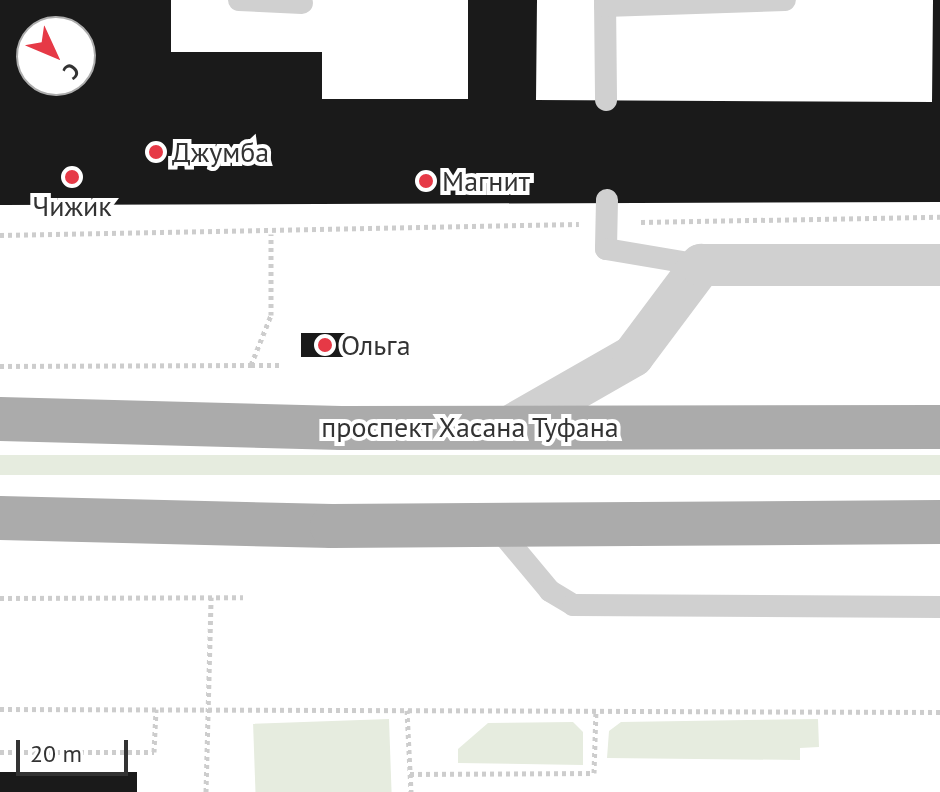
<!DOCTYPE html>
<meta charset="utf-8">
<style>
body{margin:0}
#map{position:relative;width:940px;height:792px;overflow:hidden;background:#fff;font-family:"PT Sans",sans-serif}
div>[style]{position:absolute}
.green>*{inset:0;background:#e6ecdf;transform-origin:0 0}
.building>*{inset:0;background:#1a1a1a;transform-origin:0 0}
.path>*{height:5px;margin-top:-2.5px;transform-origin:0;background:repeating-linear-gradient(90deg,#cdcdcd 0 4px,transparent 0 8px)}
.lane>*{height:22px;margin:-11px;padding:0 11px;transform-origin:11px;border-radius:11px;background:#d0d0d0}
.street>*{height:42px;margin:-21px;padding:0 21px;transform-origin:21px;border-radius:21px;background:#d0d0d0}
.primary>*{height:44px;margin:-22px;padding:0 22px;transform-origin:22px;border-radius:22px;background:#ababab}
.dots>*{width:22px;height:22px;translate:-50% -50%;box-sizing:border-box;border:4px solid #fff;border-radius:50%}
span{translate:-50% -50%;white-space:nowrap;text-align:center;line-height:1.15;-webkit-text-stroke:8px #fff;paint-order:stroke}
.poi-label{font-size:28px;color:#333}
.left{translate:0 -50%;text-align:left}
.street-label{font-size:28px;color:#333}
.north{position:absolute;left:16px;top:16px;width:80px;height:80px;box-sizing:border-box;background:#fff;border:2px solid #adadad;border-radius:50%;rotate:134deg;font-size:22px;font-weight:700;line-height:32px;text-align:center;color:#333}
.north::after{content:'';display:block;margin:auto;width:28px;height:36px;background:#e63946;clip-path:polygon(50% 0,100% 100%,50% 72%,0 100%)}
.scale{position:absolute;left:16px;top:740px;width:112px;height:36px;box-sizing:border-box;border:4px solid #333;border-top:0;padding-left:10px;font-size:24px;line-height:28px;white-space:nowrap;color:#333;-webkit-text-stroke:6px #fff;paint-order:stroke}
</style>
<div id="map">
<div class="green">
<div style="left:940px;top:455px;width:20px;height:940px;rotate:90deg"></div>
<div style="left:389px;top:719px;width:73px;height:136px;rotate:88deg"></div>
<div style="clip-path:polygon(818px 719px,819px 747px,800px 748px,800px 760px,607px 758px,609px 731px,621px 722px)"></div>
<div style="clip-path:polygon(573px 722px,583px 732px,583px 765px,458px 763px,458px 749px,488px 723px)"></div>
</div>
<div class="building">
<div style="clip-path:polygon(evenodd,0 0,171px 0,171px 52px,322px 52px,322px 99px,468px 99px,468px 0,537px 0,536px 100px,932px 102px,933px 0,940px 0,940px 202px,0 205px,0 0,32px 32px,80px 32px,80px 80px,32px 80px,32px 32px)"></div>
<div style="left:301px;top:333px;width:48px;height:24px"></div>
<div style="left:137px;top:772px;width:20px;height:137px;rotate:90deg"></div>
</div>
<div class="path">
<div style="left:641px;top:222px;width:299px;rotate:-1deg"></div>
<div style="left:0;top:235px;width:579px;rotate:-1.09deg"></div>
<div style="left:251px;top:365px;width:29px"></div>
<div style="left:0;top:366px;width:251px;rotate:-0.2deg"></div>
<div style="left:251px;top:365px;width:54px;rotate:-68.2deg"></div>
<div style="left:271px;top:315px;width:81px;rotate:-90deg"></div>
<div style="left:0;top:598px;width:243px;rotate:-0.2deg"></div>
<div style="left:0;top:709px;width:940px;rotate:0.18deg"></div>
<div style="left:407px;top:710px;width:82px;rotate:87.2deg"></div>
<div style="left:0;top:752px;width:154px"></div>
<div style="left:154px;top:752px;width:43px;rotate:-87.3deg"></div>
<div style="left:410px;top:774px;width:184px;rotate:-0.3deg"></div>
<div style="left:594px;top:773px;width:62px;rotate:-88.2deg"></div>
<div style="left:206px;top:792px;width:195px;rotate:-88.5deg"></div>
</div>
<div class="lane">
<div style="left:239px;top:0;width:63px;rotate:2.7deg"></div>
<div style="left:605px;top:0;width:100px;rotate:89.4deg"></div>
<div style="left:605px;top:6px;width:180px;rotate:-1.9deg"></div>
<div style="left:607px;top:200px;width:49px;rotate:91.2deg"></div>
<div style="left:606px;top:249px;width:96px;rotate:9.6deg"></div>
<div style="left:495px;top:525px;width:86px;rotate:50.2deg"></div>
<div style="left:550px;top:591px;width:27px;rotate:31deg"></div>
<div style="left:573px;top:605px;width:367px;rotate:0.3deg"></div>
</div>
<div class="street">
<div style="left:509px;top:427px;width:143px;rotate:-29.8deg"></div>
<div style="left:633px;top:356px;width:114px;rotate:-53.2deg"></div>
<div style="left:701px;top:265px;width:239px"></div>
</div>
<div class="primary">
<div style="left:0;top:419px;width:341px;rotate:1.5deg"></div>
<div style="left:341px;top:428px;width:599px;rotate:-0.1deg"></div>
<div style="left:0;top:518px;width:332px;rotate:1.4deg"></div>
<div style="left:332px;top:526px;width:608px;rotate:-0.38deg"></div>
</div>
<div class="dots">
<div style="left:156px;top:152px;background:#e63946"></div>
<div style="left:72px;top:177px;background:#e63946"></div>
<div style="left:426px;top:181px;background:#e63946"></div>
<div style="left:325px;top:345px;background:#e63946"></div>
</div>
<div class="poi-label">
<span class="left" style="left:172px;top:152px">Джумба</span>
<span class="left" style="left:442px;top:181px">Магнит</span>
<span style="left:72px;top:206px">Чижик</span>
<span class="left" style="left:341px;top:345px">Ольга</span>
</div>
<div class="street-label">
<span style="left:470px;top:427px">проспект Хасана Туфана</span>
</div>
<div class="north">С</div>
<div class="scale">20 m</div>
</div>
